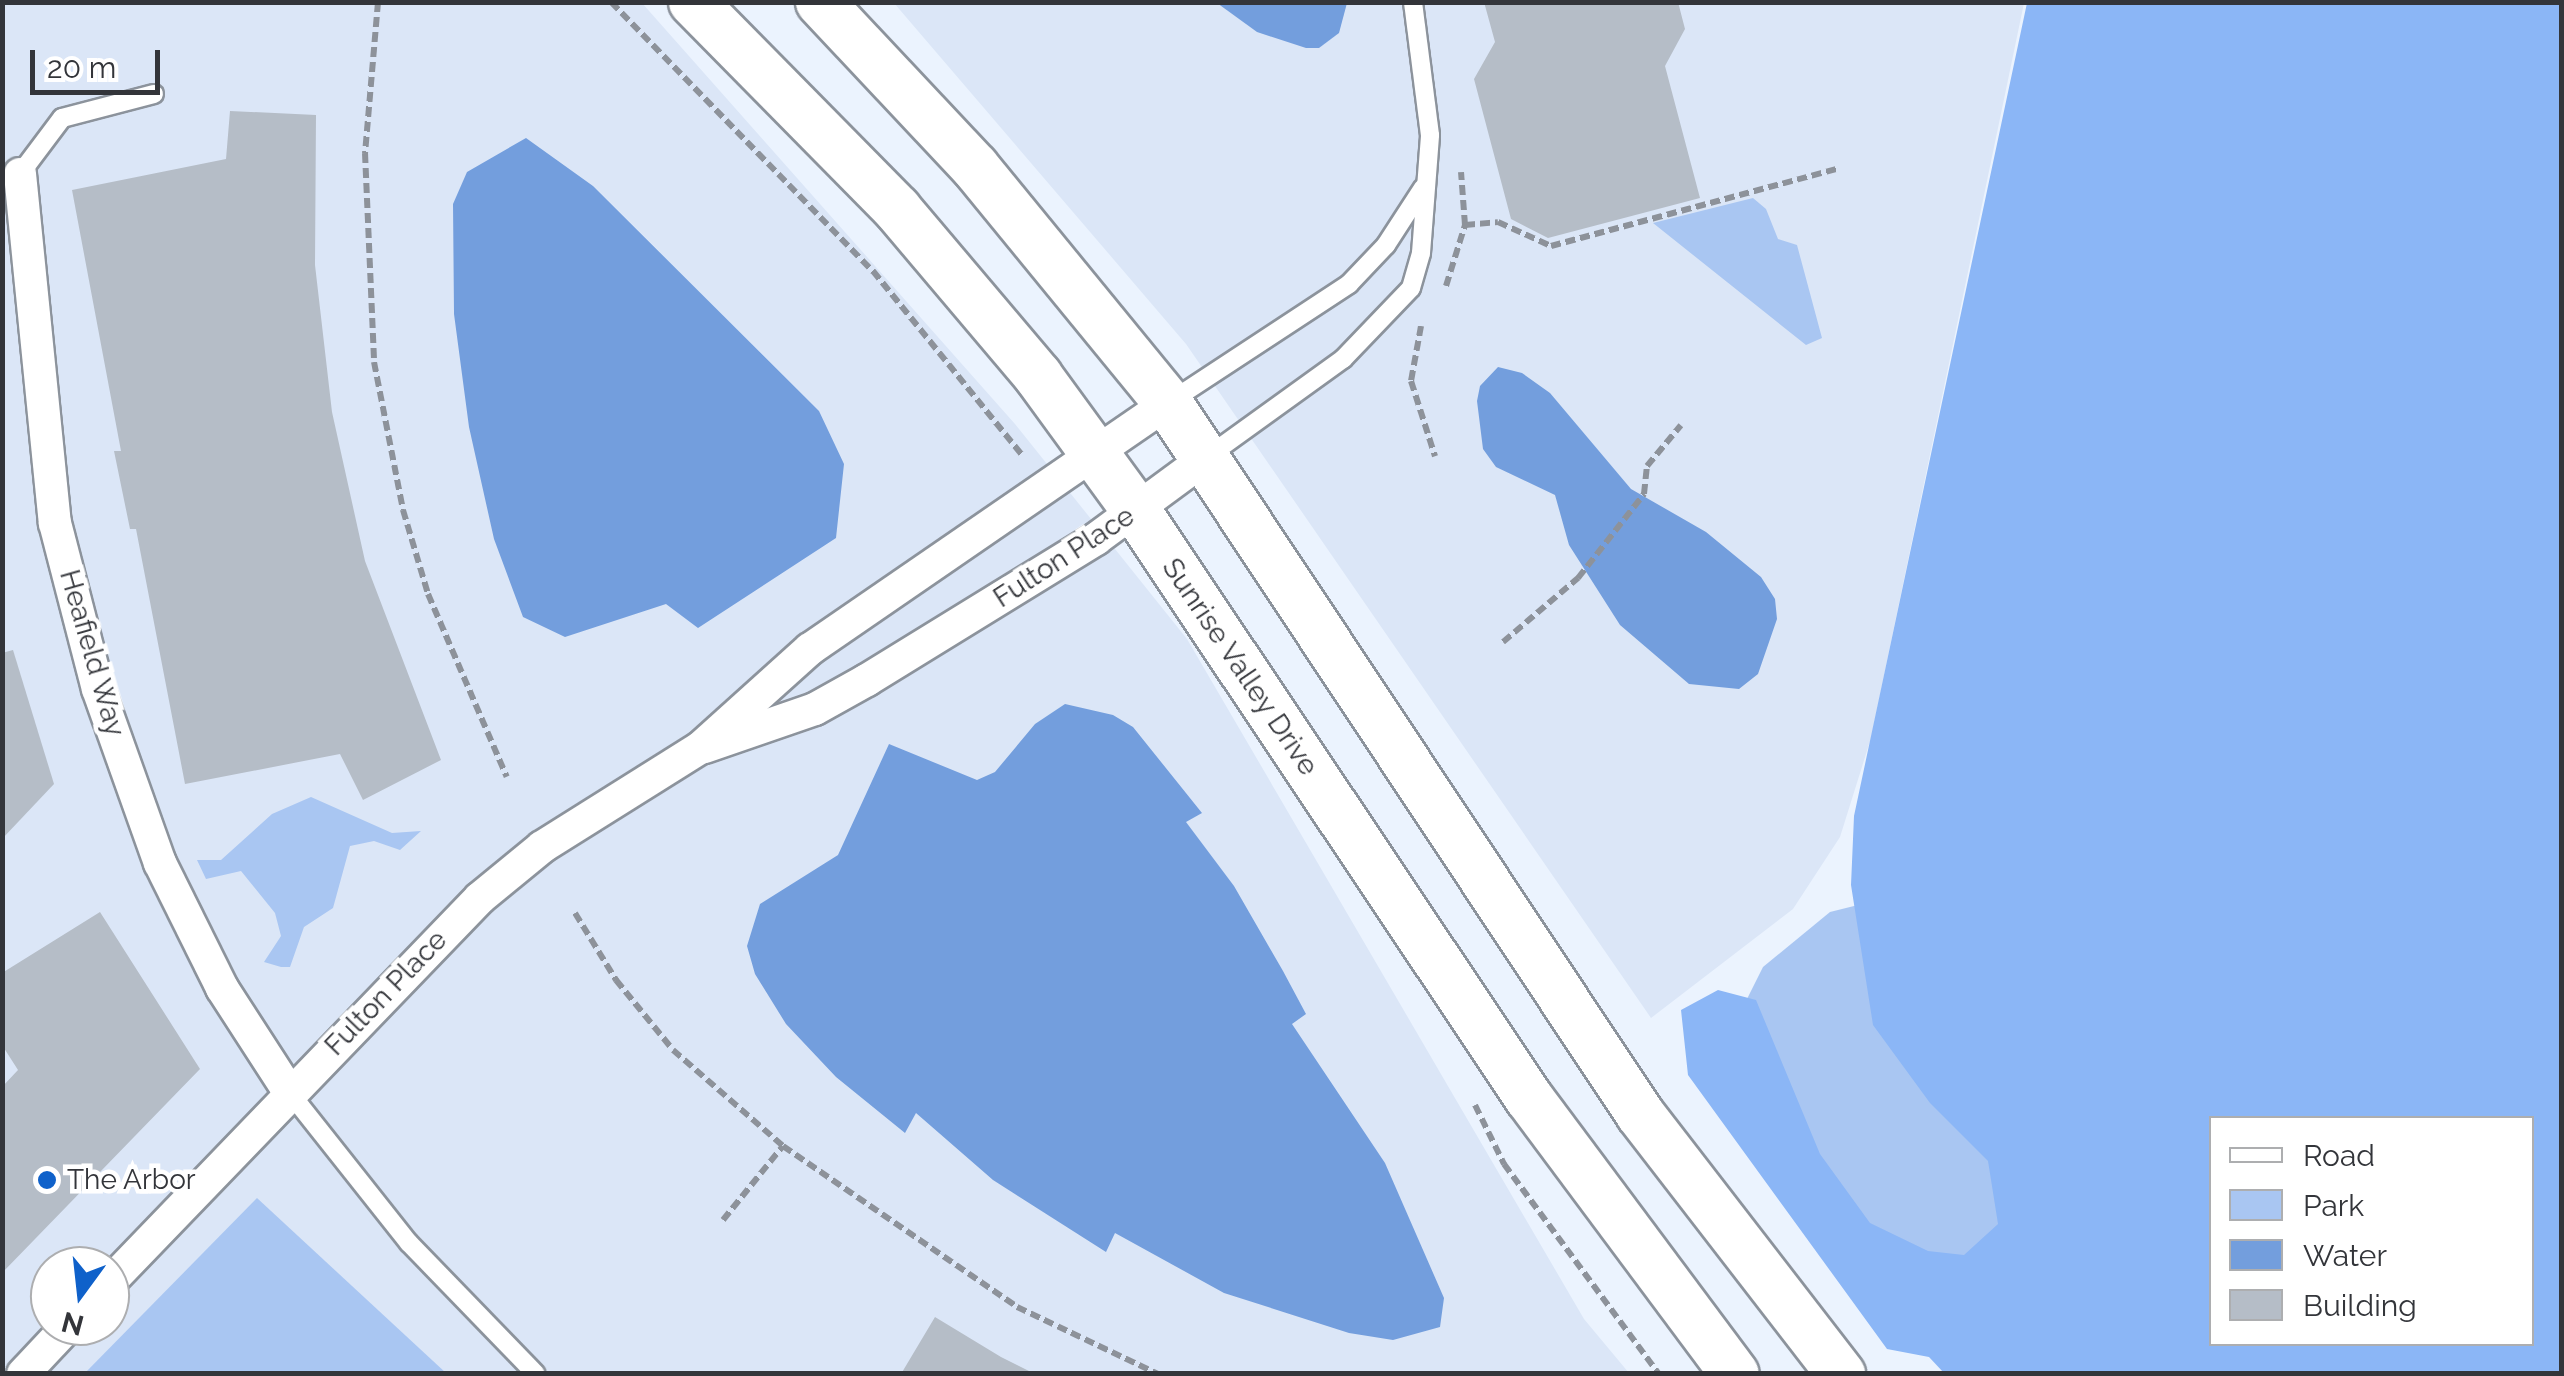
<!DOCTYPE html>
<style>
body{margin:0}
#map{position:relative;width:2564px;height:1376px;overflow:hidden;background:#ebf3fe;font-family:Raleway,sans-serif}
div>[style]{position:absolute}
.built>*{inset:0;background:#dbe6f7}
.green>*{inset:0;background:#a9c6f2}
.forest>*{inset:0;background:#8bb6f6}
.water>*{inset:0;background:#739edd}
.building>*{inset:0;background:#b5bdc7}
.path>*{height:6px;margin-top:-3px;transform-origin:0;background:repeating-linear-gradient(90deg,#8d929a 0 10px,transparent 0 15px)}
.roads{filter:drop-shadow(2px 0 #8c939c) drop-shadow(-2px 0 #8c939c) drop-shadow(0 2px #8c939c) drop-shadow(0 -2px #8c939c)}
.lane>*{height:18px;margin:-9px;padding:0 9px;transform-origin:9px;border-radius:9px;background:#fff}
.street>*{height:32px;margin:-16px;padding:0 16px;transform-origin:16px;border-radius:16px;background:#fff}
.secondary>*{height:48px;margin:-24px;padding:0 24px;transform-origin:24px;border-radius:24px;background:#fff}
.dots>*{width:28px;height:28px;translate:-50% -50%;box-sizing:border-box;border:5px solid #fff;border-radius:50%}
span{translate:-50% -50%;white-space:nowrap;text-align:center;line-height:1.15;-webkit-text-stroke:9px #fff;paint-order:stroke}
.street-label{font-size:28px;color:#33353a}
.poi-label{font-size:28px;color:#33353a}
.left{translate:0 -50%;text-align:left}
.frame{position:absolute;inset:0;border:5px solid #33353a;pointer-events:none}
.legend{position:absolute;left:2209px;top:1116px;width:325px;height:230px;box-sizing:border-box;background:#fff;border:2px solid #adaeb0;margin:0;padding:12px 18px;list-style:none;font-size:30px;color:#33353a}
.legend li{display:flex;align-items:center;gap:20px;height:50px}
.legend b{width:50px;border:2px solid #adaeb0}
.north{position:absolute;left:30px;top:1246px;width:100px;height:100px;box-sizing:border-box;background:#fff;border:2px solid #adaeb0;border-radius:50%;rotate:195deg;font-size:28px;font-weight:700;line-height:40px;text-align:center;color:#33353a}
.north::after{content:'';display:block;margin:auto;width:35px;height:45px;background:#0f61ca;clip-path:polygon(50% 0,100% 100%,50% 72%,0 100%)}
.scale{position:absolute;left:30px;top:50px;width:130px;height:45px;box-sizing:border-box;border:5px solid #33353a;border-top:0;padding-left:12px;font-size:30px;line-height:35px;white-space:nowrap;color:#33353a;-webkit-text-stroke:8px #fff;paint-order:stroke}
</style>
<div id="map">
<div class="built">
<div style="clip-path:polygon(evenodd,3px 2px,642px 3px,1015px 424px,1187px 639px,1584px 1319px,1629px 1373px,3px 1374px,3px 2px,50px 1266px,110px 1266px,110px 1326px,50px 1326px,50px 1266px)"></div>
<div style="clip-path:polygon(894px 3px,2024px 3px,1871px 738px,1840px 837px,1793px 909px,1651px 1018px,1186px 344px)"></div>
</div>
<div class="green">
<div style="clip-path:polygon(1753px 198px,1766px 209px,1778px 239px,1797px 245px,1822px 338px,1806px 345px,1653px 223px)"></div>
<div style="clip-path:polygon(311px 797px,392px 833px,421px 831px,400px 850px,374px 841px,350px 846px,333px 908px,304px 927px,290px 967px,281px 967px,264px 962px,281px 936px,275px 913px,241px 871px,206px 879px,197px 860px,221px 860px,272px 814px)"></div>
<div style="clip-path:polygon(1866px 903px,1986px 1103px,2008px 1248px,1884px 1286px,1743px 1007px,1763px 967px,1830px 912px)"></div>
<div style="clip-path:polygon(257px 1198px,446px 1373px,85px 1373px)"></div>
</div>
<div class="forest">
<div style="clip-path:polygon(evenodd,2027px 3px,2561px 3px,2561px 1373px,1944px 1373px,1929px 1357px,1887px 1349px,1688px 1075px,1681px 1010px,1718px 990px,1756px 1000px,1820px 1154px,1870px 1223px,1928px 1251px,1964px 1255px,1998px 1224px,1988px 1161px,1930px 1103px,1873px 1025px,1851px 885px,1854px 816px,2027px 3px,2212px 1118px,2532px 1118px,2532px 1344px,2212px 1344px,2212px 1118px)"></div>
</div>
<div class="water">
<div style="clip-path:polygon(1217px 3px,1347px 3px,1339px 33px,1319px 48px,1306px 48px,1257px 32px)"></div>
<div style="clip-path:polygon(526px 138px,593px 186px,819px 411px,844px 464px,836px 538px,698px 628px,666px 604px,565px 637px,523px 617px,494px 539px,469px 427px,454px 314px,453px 204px,467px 172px)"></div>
<div style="clip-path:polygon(1498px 367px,1522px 373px,1550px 393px,1631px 489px,1706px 532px,1761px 577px,1775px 599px,1777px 619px,1758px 674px,1739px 689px,1689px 684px,1620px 625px,1569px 545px,1555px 495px,1496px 467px,1483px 449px,1477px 401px,1480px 386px)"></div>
<div style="clip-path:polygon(1065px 704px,1113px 715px,1133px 727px,1202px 813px,1186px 822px,1234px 886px,1283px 971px,1306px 1014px,1292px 1024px,1385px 1163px,1444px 1298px,1440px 1327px,1393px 1340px,1349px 1333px,1224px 1293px,1115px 1233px,1106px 1252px,993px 1180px,916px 1113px,905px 1133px,836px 1077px,786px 1024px,755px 974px,747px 946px,760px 904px,838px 855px,889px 744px,977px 780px,995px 772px,1035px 724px)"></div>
</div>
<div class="building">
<div style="clip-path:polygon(1484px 2px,1678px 2px,1685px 29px,1665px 66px,1700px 198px,1548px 238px,1511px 219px,1474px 79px,1495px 42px)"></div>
<div style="clip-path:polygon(230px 111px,316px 115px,315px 265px,332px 412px,365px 561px,441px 760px,363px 800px,340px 754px,185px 784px,136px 529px,130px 529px,114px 451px,121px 451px,72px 190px,226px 159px)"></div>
<div style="clip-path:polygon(13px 650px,54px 784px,2px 839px,2px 653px)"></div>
<div style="clip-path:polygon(100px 912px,200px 1069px,2px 1273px,2px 1087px,18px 1070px,2px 1045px,2px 973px)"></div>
<div style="clip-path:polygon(935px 1317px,1001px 1357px,1035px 1374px,901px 1374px)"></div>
</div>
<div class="path">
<div style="left:378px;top:2px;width:152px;rotate:94.9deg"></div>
<div style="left:365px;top:153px;width:209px;rotate:87.5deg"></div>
<div style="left:374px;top:362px;width:151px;rotate:78.9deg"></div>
<div style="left:403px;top:510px;width:88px;rotate:73.4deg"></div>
<div style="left:428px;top:594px;width:199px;rotate:66.7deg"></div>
<div style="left:611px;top:2px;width:376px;rotate:45.8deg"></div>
<div style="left:873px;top:271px;width:238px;rotate:51deg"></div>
<div style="left:1465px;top:225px;width:33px;rotate:-5deg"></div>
<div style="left:1498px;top:222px;width:58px;rotate:24.4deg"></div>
<div style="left:1551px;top:246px;width:296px;rotate:-15.1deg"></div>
<div style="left:1446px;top:286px;width:64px;rotate:-72.7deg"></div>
<div style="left:1465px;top:225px;width:53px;rotate:-94.3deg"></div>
<div style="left:1421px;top:326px;width:56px;rotate:100.3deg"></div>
<div style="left:1411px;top:381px;width:79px;rotate:72.3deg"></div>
<div style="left:1503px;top:642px;width:99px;rotate:-40.5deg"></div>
<div style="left:1578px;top:578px;width:107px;rotate:-51.8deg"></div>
<div style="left:1644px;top:494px;width:28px;rotate:-84deg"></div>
<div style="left:1647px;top:466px;width:53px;rotate:-50.3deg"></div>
<div style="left:575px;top:913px;width:79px;rotate:58.5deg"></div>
<div style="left:616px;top:980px;width:90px;rotate:50.8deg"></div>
<div style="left:673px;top:1050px;width:146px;rotate:41.1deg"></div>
<div style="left:783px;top:1146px;width:284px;rotate:34.5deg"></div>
<div style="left:1017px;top:1307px;width:156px;rotate:25.4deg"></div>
<div style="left:1475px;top:1105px;width:66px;rotate:63.8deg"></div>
<div style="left:1504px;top:1164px;width:261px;rotate:53.6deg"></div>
<div style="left:723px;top:1220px;width:95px;rotate:-51deg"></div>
</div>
<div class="roads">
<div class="lane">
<div style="left:20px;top:174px;width:70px;rotate:-53.1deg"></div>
<div style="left:62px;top:118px;width:95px;rotate:-14.6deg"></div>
<div style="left:1168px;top:403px;width:217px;rotate:-33.3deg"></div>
<div style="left:1349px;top:284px;width:54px;rotate:-46.5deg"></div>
<div style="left:1386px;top:245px;width:68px;rotate:-57deg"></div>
<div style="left:1207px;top:457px;width:168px;rotate:-35.8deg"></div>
<div style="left:1343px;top:359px;width:98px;rotate:-46.2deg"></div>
<div style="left:1411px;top:288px;width:36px;rotate:-74deg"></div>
<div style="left:1421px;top:253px;width:118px;rotate:-85.6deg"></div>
<div style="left:1430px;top:135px;width:134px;rotate:-97.3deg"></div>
<div style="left:290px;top:1093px;width:191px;rotate:51.6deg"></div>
<div style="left:409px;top:1243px;width:182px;rotate:45.9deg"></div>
</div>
<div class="street">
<div style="left:20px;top:174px;width:351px;rotate:84.3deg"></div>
<div style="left:55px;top:523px;width:171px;rotate:75.5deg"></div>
<div style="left:98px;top:689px;width:185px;rotate:70.4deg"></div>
<div style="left:160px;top:863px;width:140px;rotate:63.6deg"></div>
<div style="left:222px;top:988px;width:125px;rotate:57.1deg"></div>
<div style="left:705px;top:747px;width:116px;rotate:-19.1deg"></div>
<div style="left:815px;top:709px;width:60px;rotate:-29.1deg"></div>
<div style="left:867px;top:680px;width:269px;rotate:-31.6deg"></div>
<div style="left:1096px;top:539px;width:137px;rotate:-36.4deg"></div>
<div style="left:110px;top:1282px;width:533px;rotate:-46.06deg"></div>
<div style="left:480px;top:898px;width:80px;rotate:-39.4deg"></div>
<div style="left:542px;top:847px;width:186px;rotate:-32.1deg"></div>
<div style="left:700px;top:748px;width:148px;rotate:-42deg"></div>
<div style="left:810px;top:649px;width:434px;rotate:-34.5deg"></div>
<div style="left:23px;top:1374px;width:66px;rotate:-46.8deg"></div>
</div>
<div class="secondary">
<div style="left:693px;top:2px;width:291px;rotate:45.4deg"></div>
<div style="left:897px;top:209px;width:219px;rotate:49.8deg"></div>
<div style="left:1038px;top:376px;width:168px;rotate:53.9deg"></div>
<div style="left:1137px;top:512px;width:705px;rotate:56.22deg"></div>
<div style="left:1529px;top:1098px;width:344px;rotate:53.3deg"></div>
<div style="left:820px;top:2px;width:226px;rotate:46.8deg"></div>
<div style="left:975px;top:167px;width:305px;rotate:50.7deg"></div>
<div style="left:1168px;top:403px;width:853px;rotate:56.42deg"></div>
<div style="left:1640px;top:1114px;width:329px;rotate:52.3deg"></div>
</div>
</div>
<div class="dots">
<div style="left:47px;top:1180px;background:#0f61ca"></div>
</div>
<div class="street-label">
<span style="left:1064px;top:557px;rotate:-33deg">Fulton Place</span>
<span style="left:92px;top:653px;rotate:74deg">Heafield Way</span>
<span style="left:1240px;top:667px;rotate:56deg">Sunrise Valley Drive</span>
<span style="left:386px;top:993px;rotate:-46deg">Fulton Place</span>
</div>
<div class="poi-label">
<span class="left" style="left:67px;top:1180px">The Arbor</span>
</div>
<div class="frame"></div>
<ul class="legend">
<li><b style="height:12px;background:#fff"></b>Road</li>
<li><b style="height:28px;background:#a9c6f2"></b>Park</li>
<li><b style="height:28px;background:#739edd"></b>Water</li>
<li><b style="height:28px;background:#b5bdc7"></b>Building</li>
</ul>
<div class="north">N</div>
<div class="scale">20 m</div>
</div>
